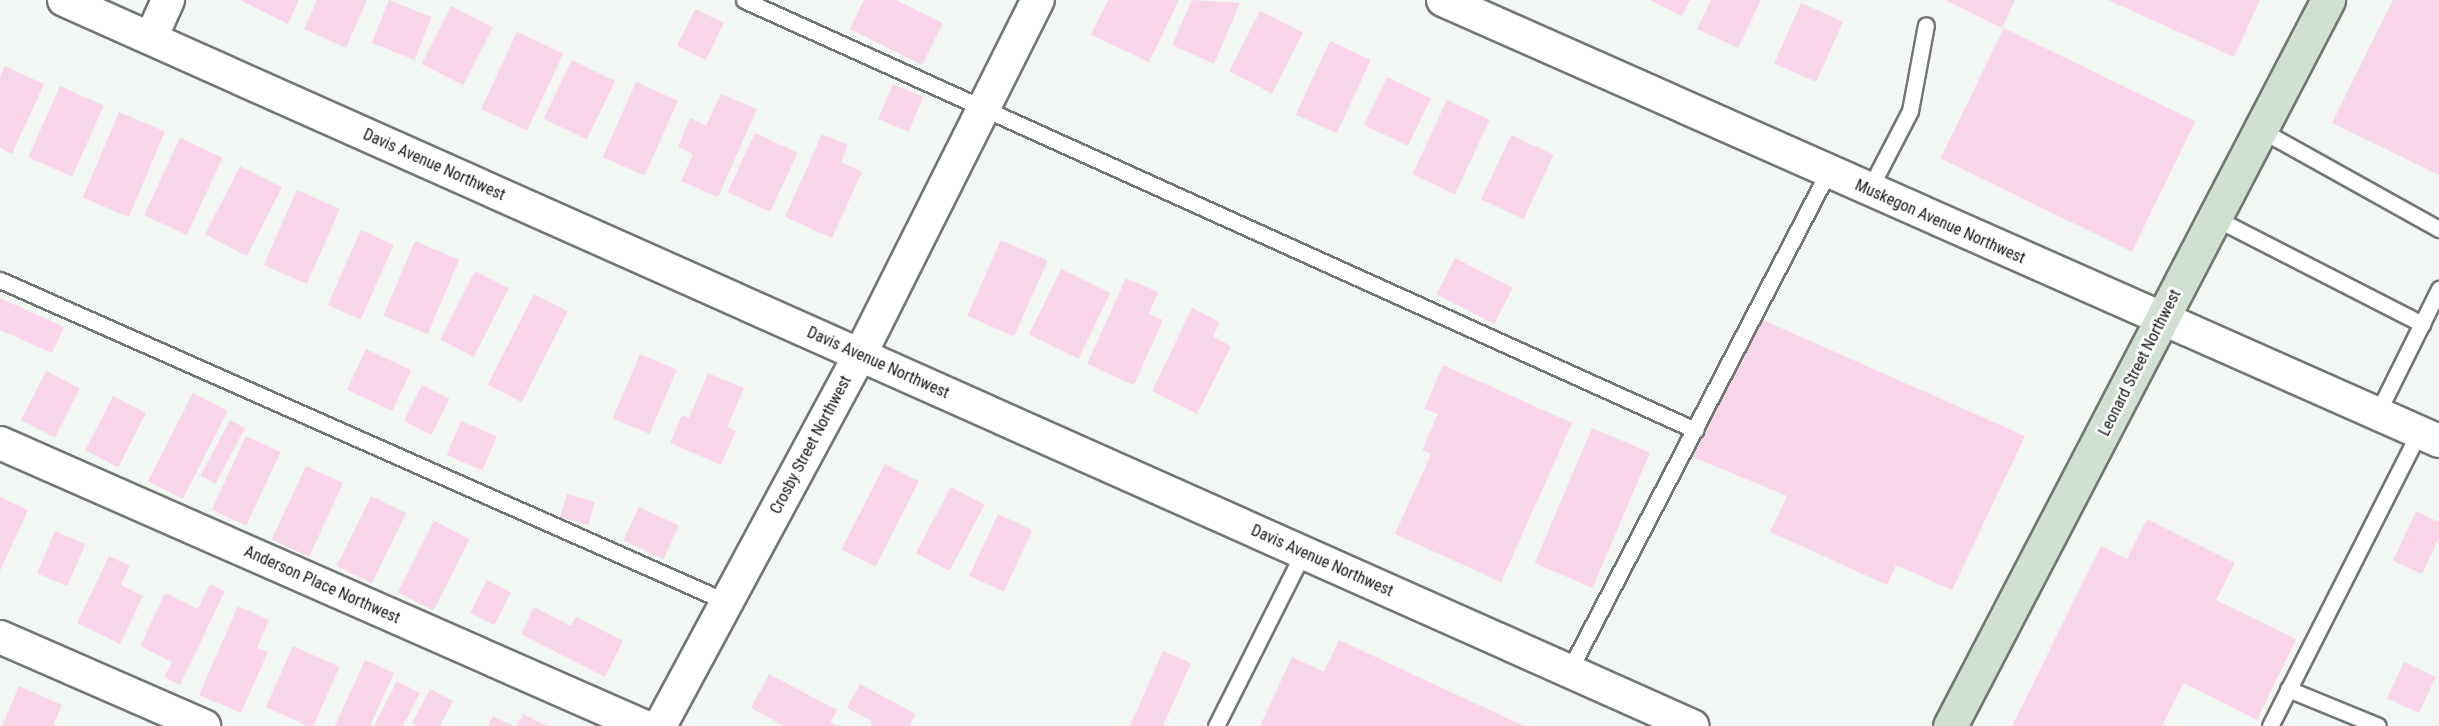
<!DOCTYPE html>
<style>
body{margin:0}
#map{position:relative;width:2439px;height:726px;overflow:hidden;background:#f3f7f3;font-family:"Roboto Condensed",sans-serif}
div>[style]{position:absolute}
.building>*{inset:0;background:#f9d5ea;transform-origin:0 0}
.roads{filter:drop-shadow(2px 0 #737773) drop-shadow(-2px 0 #737773) drop-shadow(0 2px #737773) drop-shadow(0 -2px #737773)}
.service>*{height:15px;margin:-7.5px;padding:0 7.5px;transform-origin:7.5px;border-radius:7.5px;background:#fff}
.minor>*{height:32px;margin:-16px;padding:0 16px;transform-origin:16px;border-radius:16px;background:#fff}
.secondary>*{height:33px;margin:-16.5px;padding:0 16.5px;transform-origin:16.5px;border-radius:16.5px;background:#d0e0d1}
span{translate:-50% -50%;white-space:nowrap;text-align:center;line-height:1.15;-webkit-text-stroke:5px #fff;paint-order:stroke}
.street-label{font-size:16px;color:#161816}
</style>
<div id="map">
<div class="building">
<div style="clip-path:polygon(240px 0,299px 0,288px 24px)"></div>
<div style="clip-path:polygon(317px 0,367px 0,346px 48px,304px 29px)"></div>
<div style="left:389px;top:0;width:46px;height:46px;rotate:22deg"></div>
<div style="clip-path:polygon(864px 0,896px 0,943px 23px,922px 65px,850px 29px)"></div>
<div style="clip-path:polygon(1108px 0,1179px 0,1149px 62px,1091px 35px)"></div>
<div style="clip-path:polygon(1192px 0,1240px 3px,1214px 64px,1172px 45px)"></div>
<div style="clip-path:polygon(1650px 0,1690px 0,1682px 16px)"></div>
<div style="clip-path:polygon(1711px 0,1761px 0,1738px 48px,1697px 29px)"></div>
<div style="clip-path:polygon(1945px 0,2015px 0,2002px 28px)"></div>
<div style="clip-path:polygon(2108px 0,2260px 0,2234px 57px)"></div>
<div style="clip-path:polygon(2393px 0,2439px 0,2439px 175px,2332px 123px)"></div>
<div style="left:1801px;top:3px;width:46px;height:66px;rotate:24deg"></div>
<div style="left:451px;top:6px;width:47px;height:65px;rotate:27deg"></div>
<div style="left:695px;top:9px;width:32px;height:41px;rotate:26deg"></div>
<div style="left:1260px;top:11px;width:48px;height:68px;rotate:27deg"></div>
<div style="left:2004px;top:28px;width:213px;height:145px;rotate:26deg"></div>
<div style="left:517px;top:32px;width:51px;height:85px;rotate:25deg"></div>
<div style="left:1330px;top:41px;width:45px;height:81px;rotate:25deg"></div>
<div style="left:572px;top:60px;width:48px;height:65px;rotate:26deg"></div>
<div style="clip-path:polygon(5px 66px,44px 84px,12px 154px,0 148px,0 77px)"></div>
<div style="left:1387px;top:77px;width:49px;height:53px;rotate:26deg"></div>
<div style="left:636px;top:82px;width:46px;height:82px;rotate:24deg"></div>
<div style="left:893px;top:84px;width:33px;height:38px;rotate:23deg"></div>
<div style="left:60px;top:86px;width:48px;height:78px;rotate:24deg"></div>
<div style="clip-path:polygon(721px 94px,757px 109px,718px 197px,681px 181px,693px 154px,678px 147px,690px 118px,706px 126px)"></div>
<div style="left:1447px;top:100px;width:47px;height:82px;rotate:25deg"></div>
<div style="left:119px;top:112px;width:50px;height:93px;rotate:23deg"></div>
<div style="left:755px;top:133px;width:47px;height:65px;rotate:25deg"></div>
<div style="clip-path:polygon(822px 134px,848px 145px,841px 162px,862px 172px,832px 238px,785px 217px)"></div>
<div style="left:1511px;top:135px;width:47px;height:71px;rotate:25deg"></div>
<div style="left:180px;top:138px;width:47px;height:85px;rotate:25deg"></div>
<div style="left:240px;top:166px;width:47px;height:77px;rotate:27deg"></div>
<div style="left:297px;top:190px;width:47px;height:82px;rotate:24deg"></div>
<div style="left:361px;top:230px;width:36px;height:82px;rotate:24deg"></div>
<div style="left:1001px;top:240px;width:51px;height:83px;rotate:24deg"></div>
<div style="left:415px;top:241px;width:48px;height:81px;rotate:23deg"></div>
<div style="left:1455px;top:258px;width:65px;height:41px;rotate:27deg"></div>
<div style="left:1061px;top:269px;width:55px;height:73px;rotate:26deg"></div>
<div style="left:475px;top:271px;width:38px;height:77px;rotate:27deg"></div>
<div style="clip-path:polygon(1126px 278px,1158px 292px,1149px 314px,1163px 320px,1134px 385px,1087px 364px)"></div>
<div style="left:534px;top:294px;width:38px;height:102px;rotate:27deg"></div>
<div style="clip-path:polygon(0 298px,64px 327px,52px 353px,0 330px)"></div>
<div style="clip-path:polygon(1192px 308px,1220px 322px,1213px 337px,1231px 346px,1197px 414px,1152px 391px)"></div>
<div style="clip-path:polygon(1758px 318px,2025px 436px,1952px 590px,1896px 565px,1887px 585px,1770px 532px,1787px 496px,1690px 456px)"></div>
<div style="left:366px;top:349px;width:50px;height:45px;rotate:25deg"></div>
<div style="left:640px;top:354px;width:40px;height:70px;rotate:23deg"></div>
<div style="clip-path:polygon(1443px 365px,1572px 423px,1501px 582px,1395px 534px,1431px 454px,1422px 450px,1438px 414px,1424px 409px)"></div>
<div style="left:46px;top:371px;width:38px;height:55px;rotate:27deg"></div>
<div style="clip-path:polygon(708px 373px,744px 388px,727px 427px,736px 431px,721px 465px,670px 443px,682px 415px,689px 418px)"></div>
<div style="left:422px;top:385px;width:31px;height:40px;rotate:27deg"></div>
<div style="left:193px;top:393px;width:39px;height:99px;rotate:27deg"></div>
<div style="left:113px;top:396px;width:37px;height:61px;rotate:27deg"></div>
<div style="left:230px;top:420px;width:17px;height:63px;rotate:28deg"></div>
<div style="left:461px;top:421px;width:39px;height:37px;rotate:23deg"></div>
<div style="left:1592px;top:428px;width:63px;height:147px;rotate:23deg"></div>
<div style="left:246px;top:436px;width:38px;height:81px;rotate:25deg"></div>
<div style="left:885px;top:464px;width:38px;height:96px;rotate:27deg"></div>
<div style="left:306px;top:466px;width:41px;height:81px;rotate:25deg"></div>
<div style="left:951px;top:487px;width:38px;height:75px;rotate:28deg"></div>
<div style="left:567px;top:494px;width:29px;height:24px;rotate:16deg"></div>
<div style="left:371px;top:496px;width:39px;height:78px;rotate:26deg"></div>
<div style="clip-path:polygon(0 497px,28px 510px,0 571px)"></div>
<div style="left:639px;top:507px;width:44px;height:37px;rotate:25deg"></div>
<div style="clip-path:polygon(2416px 511px,2439px 522px,2439px 538px,2422px 574px,2393px 561px)"></div>
<div style="left:998px;top:514px;width:38px;height:68px;rotate:25deg"></div>
<div style="clip-path:polygon(2147px 519px,2235px 563px,2216px 600px,2296px 639px,2257px 720px,2184px 683px,2162px 726px,2012px 726px,2101px 546px,2127px 559px)"></div>
<div style="left:434px;top:521px;width:40px;height:80px;rotate:27deg"></div>
<div style="left:55px;top:531px;width:33px;height:46px;rotate:23deg"></div>
<div style="clip-path:polygon(109px 556px,130px 566px,121px 585px,143px 596px,120px 644px,77px 623px)"></div>
<div style="left:487px;top:580px;width:27px;height:37px;rotate:27deg"></div>
<div style="clip-path:polygon(210px 584px,225px 591px,180px 685px,164px 677px,172px 662px,140px 646px,165px 593px,198px 609px)"></div>
<div style="clip-path:polygon(238px 606px,269px 620px,257px 648px,268px 652px,241px 713px,199px 695px)"></div>
<div style="clip-path:polygon(534px 607px,571px 626px,576px 617px,623px 641px,605px 677px,521px 634px)"></div>
<div style="clip-path:polygon(1339px 640px,1524px 726px,1260px 726px,1292px 657px,1324px 672px)"></div>
<div style="left:293px;top:646px;width:51px;height:67px;rotate:24deg"></div>
<div style="clip-path:polygon(1163px 651px,1191px 663px,1163px 726px,1130px 726px)"></div>
<div style="clip-path:polygon(365px 660px,394px 673px,370px 726px,335px 726px)"></div>
<div style="left:2404px;top:662px;width:35px;height:40px;rotate:25deg"></div>
<div style="clip-path:polygon(769px 674px,837px 710px,830px 722px,838px 726px,784px 726px,751px 708px)"></div>
<div style="clip-path:polygon(397px 681px,420px 693px,403px 726px,374px 726px)"></div>
<div style="clip-path:polygon(860px 684px,916px 714px,910px 726px,871px 726px,873px 722px,847px 708px)"></div>
<div style="clip-path:polygon(19px 686px,62px 705px,53px 726px,2px 726px)"></div>
<div style="clip-path:polygon(430px 689px,453px 701px,440px 726px,417px 726px,412px 723px)"></div>
<div style="clip-path:polygon(523px 714px,547px 726px,517px 726px)"></div>
<div style="clip-path:polygon(493px 716px,513px 726px,488px 726px)"></div>
</div>
<div class="roads">
<div class="service">
<div style="left:744px;top:0;width:1044px;rotate:24.33deg"></div>
<div style="left:2261px;top:130px;width:204px;rotate:29.1deg"></div>
<div style="left:1869px;top:190px;width:89px;rotate:-62.6deg"></div>
<div style="left:1910px;top:111px;width:87px;rotate:-79.5deg"></div>
<div style="left:2215px;top:218px;width:233px;rotate:27.1deg"></div>
<div style="left:0;top:280px;width:795px;rotate:23.89deg"></div>
<div style="left:2377px;top:414px;width:140px;rotate:-63.6deg"></div>
<div style="left:1569px;top:671px;width:562px;rotate:-62.57deg"></div>
<div style="left:2288px;top:689px;width:97px;rotate:22.3deg"></div>
<div style="left:1216px;top:726px;width:194px;rotate:-63.3deg"></div>
<div style="left:2270px;top:726px;width:330px;rotate:-63.1deg"></div>
</div>
<div class="minor">
<div style="left:64px;top:0;width:1783px;rotate:24.03deg"></div>
<div style="left:1443px;top:0;width:1089px;rotate:23.88deg"></div>
<div style="left:151px;top:38px;width:42px;rotate:-65.9deg"></div>
<div style="left:0;top:443px;width:703px;rotate:23.76deg"></div>
<div style="left:0;top:637px;width:223px;rotate:23.6deg"></div>
<div style="left:660px;top:726px;width:421px;rotate:-61.7deg"></div>
<div style="left:860px;top:355px;width:397px;rotate:-63.4deg"></div>
</div>
<div class="secondary">
<div style="left:1950px;top:726px;width:819px;rotate:-62.5deg"></div>
</div>
</div>
<div class="street-label">
<span style="left:434px;top:165px;rotate:24deg">Davis Avenue Northwest</span>
<span style="left:1940px;top:222px;rotate:24deg">Muskegon Avenue Northwest</span>
<span style="left:878px;top:363px;rotate:24deg">Davis Avenue Northwest</span>
<span style="left:2140px;top:363px;rotate:-63deg">Leonard Street Northwest</span>
<span style="left:811px;top:445px;rotate:-62deg">Crosby Street Northwest</span>
<span style="left:1322px;top:561px;rotate:24deg">Davis Avenue Northwest</span>
<span style="left:322px;top:585px;rotate:24deg">Anderson Place Northwest</span>
</div>
</div>
